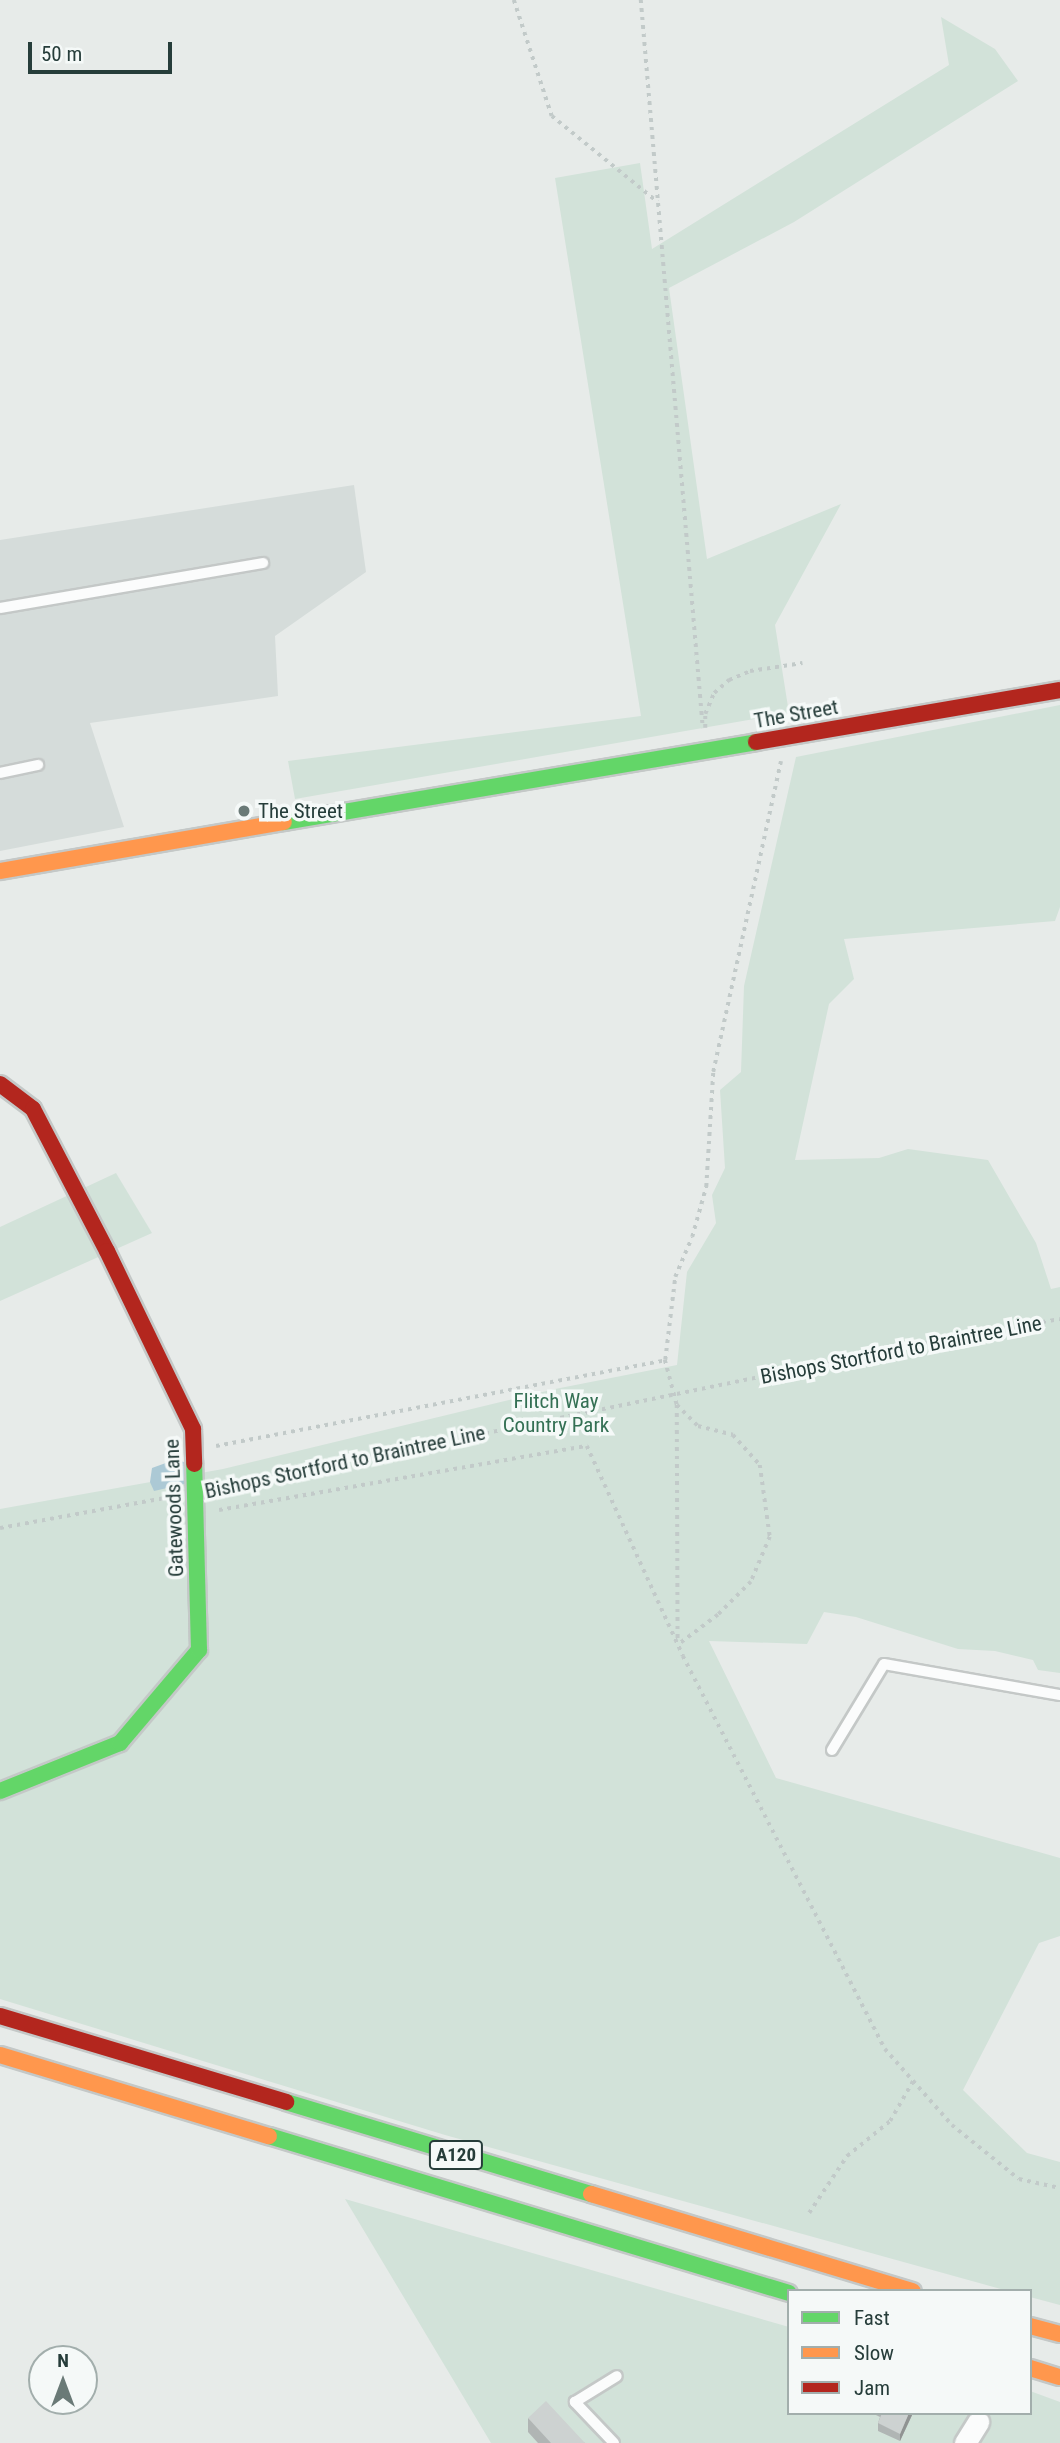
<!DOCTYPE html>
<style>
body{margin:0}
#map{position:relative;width:1060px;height:2443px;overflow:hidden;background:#e7ebe9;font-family:"Roboto Condensed",sans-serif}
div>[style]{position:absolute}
.built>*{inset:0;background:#d5dcda}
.green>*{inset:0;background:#d2e2d9}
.water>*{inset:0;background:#acc9d5}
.path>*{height:3.5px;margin-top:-1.75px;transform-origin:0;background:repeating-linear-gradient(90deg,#c2cac9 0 3.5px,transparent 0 8.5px)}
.roads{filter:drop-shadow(2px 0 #c4c8c7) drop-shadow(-2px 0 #c4c8c7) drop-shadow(0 2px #c4c8c7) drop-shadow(0 -2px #c4c8c7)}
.lane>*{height:10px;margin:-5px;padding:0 5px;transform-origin:5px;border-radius:5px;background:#fbfcfc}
.street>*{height:21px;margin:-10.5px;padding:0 10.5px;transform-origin:10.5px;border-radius:10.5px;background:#fbfcfc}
.fast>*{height:16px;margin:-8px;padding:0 8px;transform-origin:8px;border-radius:8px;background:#63d668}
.slow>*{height:16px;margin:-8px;padding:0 8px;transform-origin:8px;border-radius:8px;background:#ff974d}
.jam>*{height:16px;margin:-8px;padding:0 8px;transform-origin:8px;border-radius:8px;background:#b3261e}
.wall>*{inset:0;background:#b0b5b4}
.shaded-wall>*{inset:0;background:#909392}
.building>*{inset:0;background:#cdd2d1}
.dots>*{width:19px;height:19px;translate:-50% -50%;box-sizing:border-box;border:4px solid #f5f9f8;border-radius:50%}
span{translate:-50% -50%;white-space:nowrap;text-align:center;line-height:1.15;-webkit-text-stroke:7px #f5f9f8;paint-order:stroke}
.shield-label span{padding:2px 5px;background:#f5f9f8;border:2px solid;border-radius:5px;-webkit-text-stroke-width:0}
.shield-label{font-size:19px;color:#263d3a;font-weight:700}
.street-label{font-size:21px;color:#263d3a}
.poi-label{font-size:21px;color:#263d3a}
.left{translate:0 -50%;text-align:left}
.park-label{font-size:21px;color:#347054}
.legend{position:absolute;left:787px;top:2289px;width:245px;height:126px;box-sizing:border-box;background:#f5f9f8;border:2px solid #a2aeac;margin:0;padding:9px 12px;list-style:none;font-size:21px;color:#263d3a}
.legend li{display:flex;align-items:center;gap:14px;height:35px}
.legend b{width:35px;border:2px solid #a2aeac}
.north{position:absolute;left:28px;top:2345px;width:70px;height:70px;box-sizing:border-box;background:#f5f9f8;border:2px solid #a2aeac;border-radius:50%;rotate:0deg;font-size:19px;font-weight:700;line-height:28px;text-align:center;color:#263d3a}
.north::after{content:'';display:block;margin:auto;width:24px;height:32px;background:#6a7a77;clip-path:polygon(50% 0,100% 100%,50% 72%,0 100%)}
.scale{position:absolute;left:28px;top:42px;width:144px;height:32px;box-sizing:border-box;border:4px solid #263d3a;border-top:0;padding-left:9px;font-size:21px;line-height:24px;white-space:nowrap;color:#263d3a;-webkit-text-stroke:5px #f5f9f8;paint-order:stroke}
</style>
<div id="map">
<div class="built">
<div style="clip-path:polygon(354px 485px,366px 572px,275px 636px,278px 696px,90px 723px,124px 827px,0 851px,0 540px)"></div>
</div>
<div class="green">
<div style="clip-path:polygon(941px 17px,995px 49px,1018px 81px,794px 222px,669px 288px,707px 559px,841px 504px,775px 625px,789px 713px,295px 799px,288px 761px,641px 716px,555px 178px,640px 163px,652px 249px,949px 65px)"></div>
<div style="clip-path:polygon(1060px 705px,1060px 907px,1055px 921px,844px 939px,854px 979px,829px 1004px,795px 1160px,879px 1158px,908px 1149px,988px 1160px,1036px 1243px,1051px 1289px,1060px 1287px,1060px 1673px,1038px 1670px,1033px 1660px,995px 1651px,958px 1649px,856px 1617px,824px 1612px,807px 1644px,709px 1641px,776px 1778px,1060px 1858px,1060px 1936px,1039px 1943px,963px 2090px,1027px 2153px,1060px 2162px,1060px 2305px,1030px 2297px,1030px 2291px,1008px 2291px,445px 2135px,0 1999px,0 1509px,223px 1469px,555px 1389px,677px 1365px,687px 1272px,716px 1223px,712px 1195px,725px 1168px,720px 1090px,741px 1072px,744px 986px,796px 757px)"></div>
<div style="clip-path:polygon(116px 1173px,152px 1233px,0 1301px,0 1227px)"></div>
<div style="clip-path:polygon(345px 2199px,789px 2327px,789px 2413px,1030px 2413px,1030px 2391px,1060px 2402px,1060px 2443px,491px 2443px)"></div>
</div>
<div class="water">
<div style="clip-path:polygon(174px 1460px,184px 1462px,189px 1483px,154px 1491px,150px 1482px,152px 1468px)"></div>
</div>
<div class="path">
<div style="left:514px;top:0;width:122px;rotate:71.9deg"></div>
<div style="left:552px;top:116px;width:136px;rotate:39.1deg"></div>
<div style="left:641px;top:0;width:731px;rotate:85.13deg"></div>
<div style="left:705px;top:728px;width:14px;rotate:-90deg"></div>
<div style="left:705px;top:714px;width:23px;rotate:-67deg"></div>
<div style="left:714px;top:693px;width:20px;rotate:-41deg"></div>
<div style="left:729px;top:680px;width:23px;rotate:-23deg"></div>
<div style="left:750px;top:671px;width:53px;rotate:-8.7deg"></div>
<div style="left:665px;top:1360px;width:47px;rotate:75.1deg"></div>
<div style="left:677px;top:1405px;width:238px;rotate:89.8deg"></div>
<div style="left:677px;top:1405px;width:30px;rotate:45deg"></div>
<div style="left:698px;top:1426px;width:36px;rotate:14deg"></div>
<div style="left:733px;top:1435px;width:40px;rotate:48deg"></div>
<div style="left:760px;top:1465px;width:73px;rotate:82.1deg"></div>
<div style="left:770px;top:1537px;width:49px;rotate:112.9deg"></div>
<div style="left:751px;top:1582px;width:47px;rotate:135deg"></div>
<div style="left:718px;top:1615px;width:50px;rotate:143.1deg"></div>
<div style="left:216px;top:1446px;width:457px;rotate:-10.8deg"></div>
<div style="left:665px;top:1360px;width:84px;rotate:-83.1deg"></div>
<div style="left:675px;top:1277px;width:43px;rotate:-67deg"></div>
<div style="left:692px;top:1237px;width:52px;rotate:-74.4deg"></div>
<div style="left:706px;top:1187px;width:115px;rotate:-86.5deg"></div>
<div style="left:713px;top:1072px;width:318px;rotate:-77.7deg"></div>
<div style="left:219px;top:1488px;width:721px;rotate:-11.61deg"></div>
<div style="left:925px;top:1343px;width:137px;rotate:-10.1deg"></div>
<div style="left:219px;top:1510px;width:374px;rotate:-9.9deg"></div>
<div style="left:587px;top:1446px;width:231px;rotate:65.4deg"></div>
<div style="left:683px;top:1656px;width:442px;rotate:62.8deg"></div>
<div style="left:885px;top:2049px;width:101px;rotate:48.6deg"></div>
<div style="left:952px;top:2125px;width:86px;rotate:38.9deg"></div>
<div style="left:1019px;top:2179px;width:42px;rotate:12.4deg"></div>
<div style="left:0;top:1528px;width:173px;rotate:-10.3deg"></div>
<div style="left:809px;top:2213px;width:69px;rotate:-56.3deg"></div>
<div style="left:847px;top:2156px;width:55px;rotate:-39.1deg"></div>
<div style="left:890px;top:2121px;width:46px;rotate:-60.1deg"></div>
</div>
<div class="roads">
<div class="lane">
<div style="left:0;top:608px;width:267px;rotate:-9.7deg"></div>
<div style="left:0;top:773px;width:39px;rotate:-12deg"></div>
<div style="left:832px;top:1750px;width:100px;rotate:-58.8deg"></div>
<div style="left:884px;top:1664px;width:179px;rotate:10deg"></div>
<div style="left:614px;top:2443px;width:57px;rotate:-133.6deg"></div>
<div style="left:575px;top:2402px;width:49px;rotate:-31.8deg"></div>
</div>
<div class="street">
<div style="left:965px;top:2443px;width:25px;rotate:-58deg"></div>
</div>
<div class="fast">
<div style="left:284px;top:822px;width:479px;rotate:-9.6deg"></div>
<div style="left:0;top:1791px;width:129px;rotate:-21.8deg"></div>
<div style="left:120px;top:1743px;width:122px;rotate:-49.7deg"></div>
<div style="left:199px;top:1650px;width:186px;rotate:-91.5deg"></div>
<div style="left:286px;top:2102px;width:319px;rotate:16.8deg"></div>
<div style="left:269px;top:2136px;width:543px;rotate:16.8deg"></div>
</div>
<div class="slow">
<div style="left:0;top:871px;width:288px;rotate:-9.8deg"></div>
<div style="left:0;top:2055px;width:281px;rotate:16.8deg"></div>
<div style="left:591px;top:2194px;width:336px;rotate:16.8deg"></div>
<div style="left:1030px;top:2326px;width:31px;rotate:15deg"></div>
<div style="left:1030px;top:2368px;width:31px;rotate:17deg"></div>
</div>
<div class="jam">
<div style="left:756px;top:742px;width:308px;rotate:-9.7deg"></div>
<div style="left:0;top:1084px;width:41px;rotate:37.1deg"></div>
<div style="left:33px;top:1109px;width:160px;rotate:62.5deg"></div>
<div style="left:107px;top:1251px;width:198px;rotate:64.2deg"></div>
<div style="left:193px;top:1429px;width:35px;rotate:88deg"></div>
<div style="left:0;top:2016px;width:299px;rotate:16.7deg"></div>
</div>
</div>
<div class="wall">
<div style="clip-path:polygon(872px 2413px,913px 2413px,900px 2441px,878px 2431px,878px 2423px,880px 2417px)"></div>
<div style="clip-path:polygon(528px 2418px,585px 2443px,538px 2443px,528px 2432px)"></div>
</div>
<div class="shaded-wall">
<div style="clip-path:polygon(909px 2413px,913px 2413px,900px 2441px,900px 2434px)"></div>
</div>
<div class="building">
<div style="clip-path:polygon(546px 2401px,585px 2443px,551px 2443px,528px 2418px)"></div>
<div style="clip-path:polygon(882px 2413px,909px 2413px,900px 2434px,878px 2423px)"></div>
</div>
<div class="dots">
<div style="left:244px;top:811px;background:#6a7a77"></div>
</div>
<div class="shield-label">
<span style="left:456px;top:2155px">A120</span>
</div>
<div class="street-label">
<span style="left:796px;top:714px;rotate:-10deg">The Street</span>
<span style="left:901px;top:1350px;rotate:-11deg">Bishops Stortford to Braintree Line</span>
<span style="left:345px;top:1462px;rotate:-12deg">Bishops Stortford to Braintree Line</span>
<span style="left:174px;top:1508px;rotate:-92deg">Gatewoods Lane</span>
</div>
<div class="poi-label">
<span class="left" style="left:258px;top:811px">The Street</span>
</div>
<div class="park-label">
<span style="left:556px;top:1413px">Flitch Way<br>Country Park</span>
</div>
<ul class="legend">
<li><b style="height:9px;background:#63d668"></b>Fast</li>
<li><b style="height:9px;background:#ff974d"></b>Slow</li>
<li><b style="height:9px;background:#b3261e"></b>Jam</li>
</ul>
<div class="north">N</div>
<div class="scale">50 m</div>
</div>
